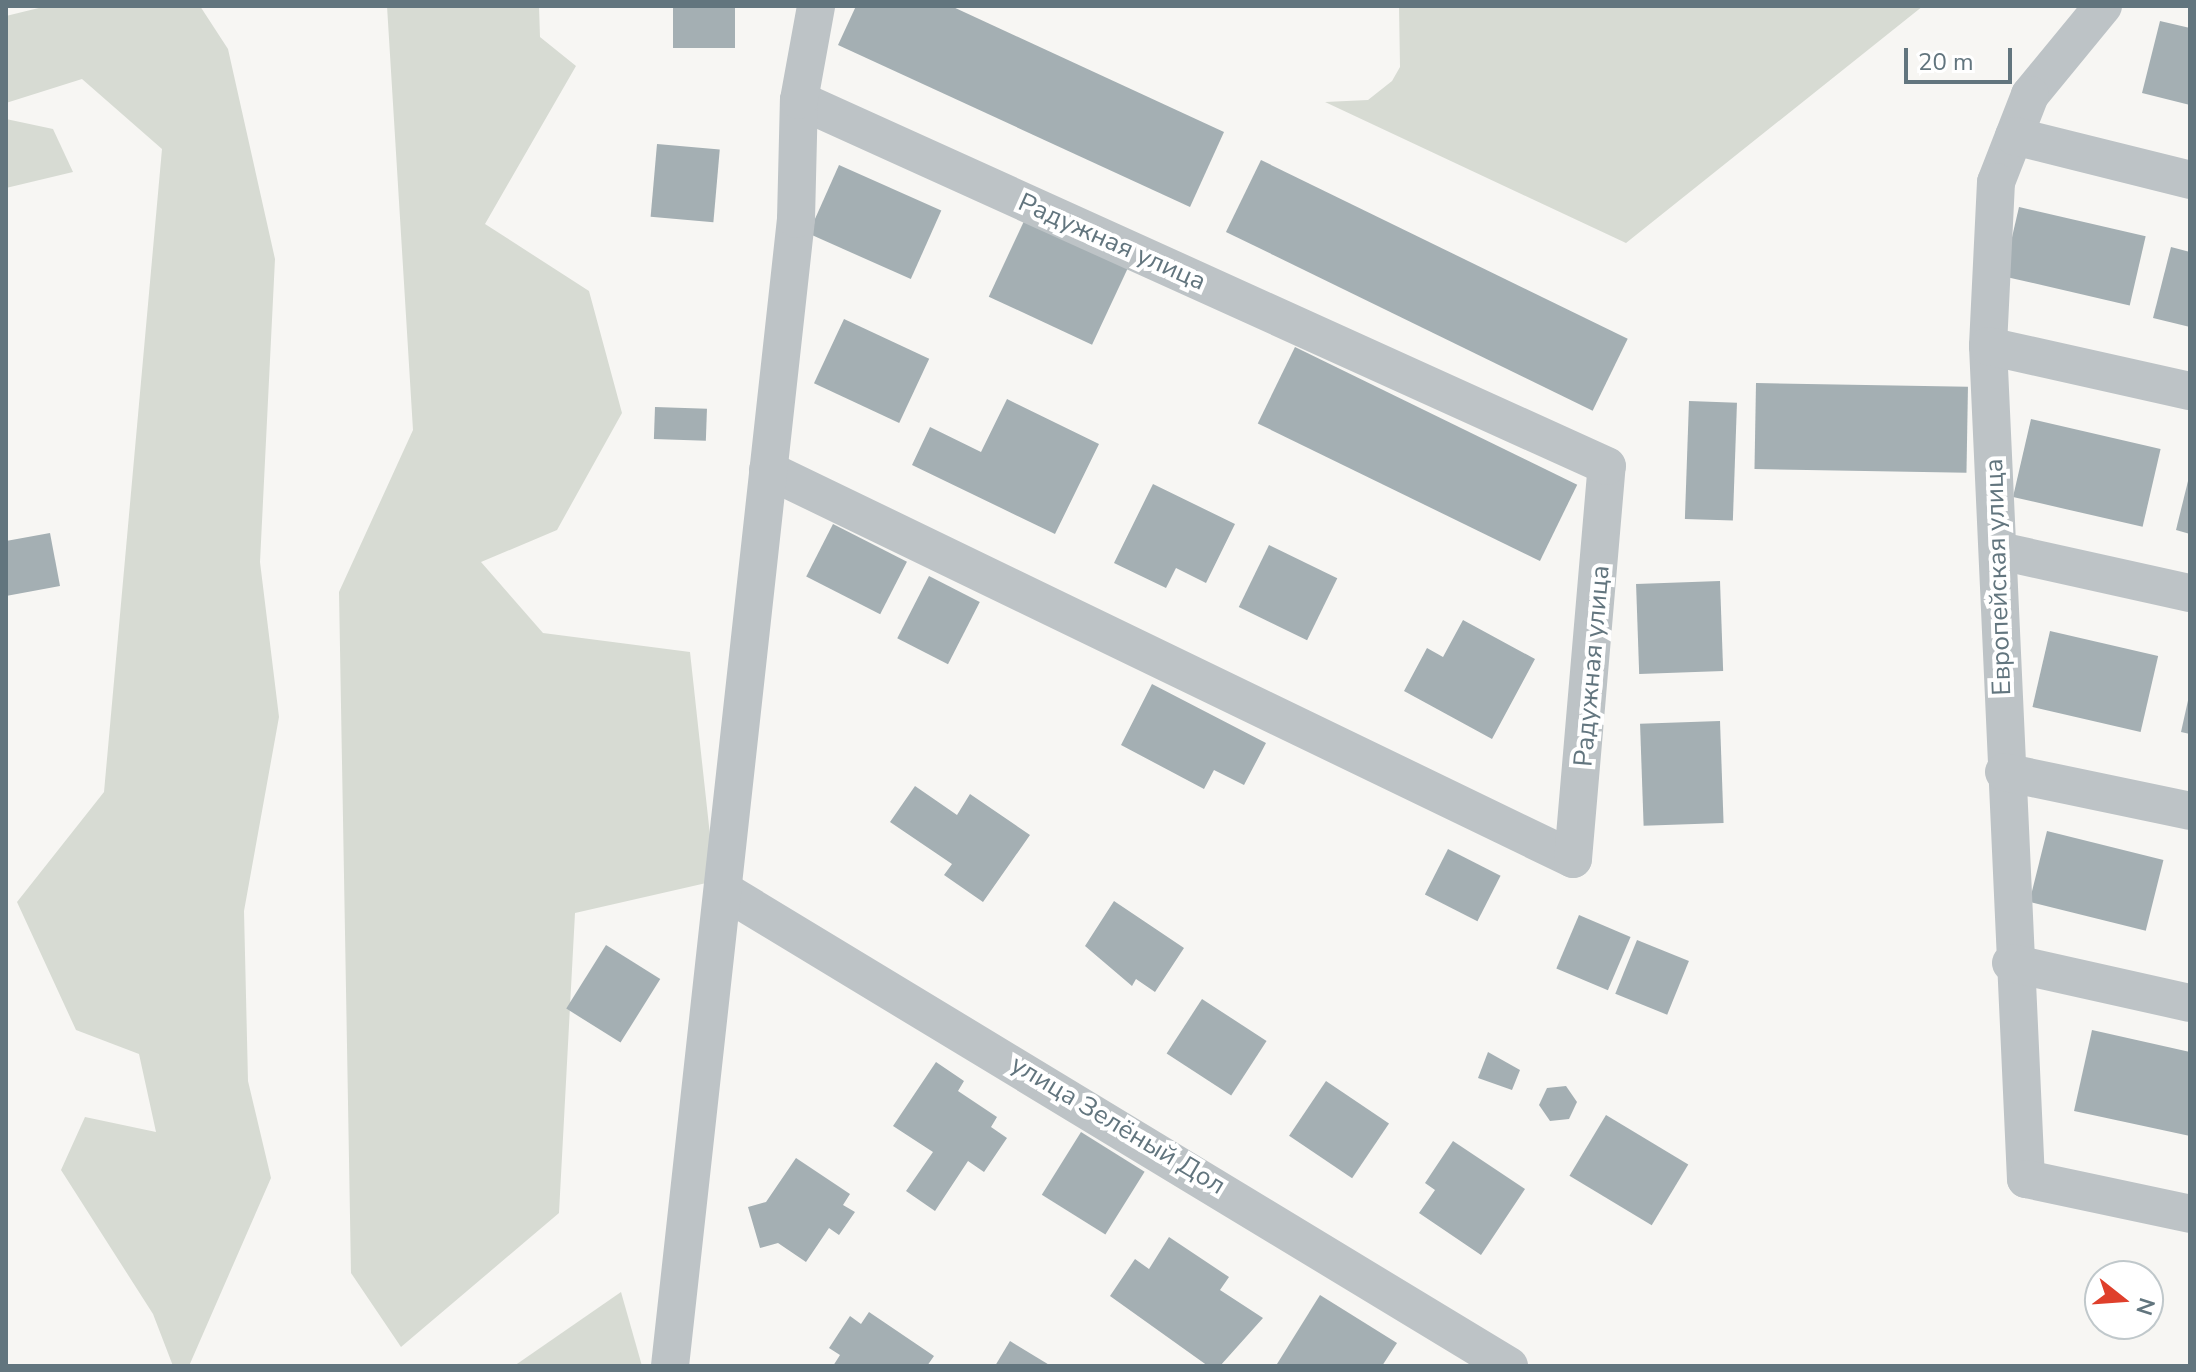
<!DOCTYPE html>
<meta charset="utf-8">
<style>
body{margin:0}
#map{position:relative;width:2196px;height:1372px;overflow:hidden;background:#f7f6f3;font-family:"Nunito Sans",sans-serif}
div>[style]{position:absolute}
.green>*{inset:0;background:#d7dbd3}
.building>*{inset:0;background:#a4afb3;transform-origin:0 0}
.minor>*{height:38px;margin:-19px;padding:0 19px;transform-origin:19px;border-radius:19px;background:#bdc3c6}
span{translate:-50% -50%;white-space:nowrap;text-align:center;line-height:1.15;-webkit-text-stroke:8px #fff;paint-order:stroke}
.street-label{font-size:26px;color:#62757e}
.frame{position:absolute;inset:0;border:8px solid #62757e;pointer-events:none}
.north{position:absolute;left:2084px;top:1260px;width:80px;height:80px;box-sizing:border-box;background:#fff;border:2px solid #c0c8cb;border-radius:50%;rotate:107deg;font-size:22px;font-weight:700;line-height:32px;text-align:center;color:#62757e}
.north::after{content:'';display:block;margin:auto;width:28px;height:36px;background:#df3f2b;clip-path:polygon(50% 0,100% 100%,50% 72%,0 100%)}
.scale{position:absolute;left:1904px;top:48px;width:108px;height:36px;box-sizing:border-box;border:4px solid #62757e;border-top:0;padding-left:10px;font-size:24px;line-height:28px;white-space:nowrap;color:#62757e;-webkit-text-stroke:6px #fff;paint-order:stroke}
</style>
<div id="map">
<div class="green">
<div style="clip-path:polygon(47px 6px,200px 6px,228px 49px,275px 259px,260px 562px,279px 717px,244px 911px,248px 1081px,271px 1178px,189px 1366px,173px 1366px,153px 1314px,61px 1170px,85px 1117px,156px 1132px,139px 1054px,76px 1030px,17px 902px,104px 792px,162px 149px,82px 79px,6px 103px,6px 16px)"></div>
<div style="clip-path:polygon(387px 6px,539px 6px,540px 37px,576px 66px,485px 224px,589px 291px,622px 413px,557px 530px,481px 562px,543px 633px,690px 652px,715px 881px,575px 913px,559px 1213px,401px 1347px,351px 1273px,339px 592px,413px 430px)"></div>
<div style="clip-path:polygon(1399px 6px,1923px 6px,1626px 243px,1325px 102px,1368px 100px,1392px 81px,1400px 67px)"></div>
<div style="clip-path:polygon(6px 119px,53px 129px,73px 172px,6px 188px)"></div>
<div style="clip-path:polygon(621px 1292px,642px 1366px,514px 1366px)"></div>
</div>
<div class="building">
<div style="left:673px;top:6px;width:62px;height:42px"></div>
<div style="clip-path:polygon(856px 6px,951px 6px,1224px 132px,1190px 207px,838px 45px)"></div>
<div style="clip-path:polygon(2160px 21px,2190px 28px,2190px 105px,2142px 93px)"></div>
<div style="left:657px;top:144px;width:63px;height:73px;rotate:5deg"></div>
<div style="left:1261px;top:160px;width:408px;height:80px;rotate:26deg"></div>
<div style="left:839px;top:165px;width:112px;height:75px;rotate:24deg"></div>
<div style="left:1031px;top:206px;width:114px;height:100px;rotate:25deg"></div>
<div style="left:2019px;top:207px;width:130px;height:71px;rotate:13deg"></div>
<div style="clip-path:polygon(2171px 247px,2190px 252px,2190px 327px,2153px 318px)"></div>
<div style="left:844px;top:319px;width:94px;height:71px;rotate:25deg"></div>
<div style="left:1295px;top:347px;width:314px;height:85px;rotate:26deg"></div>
<div style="left:1756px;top:383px;width:212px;height:86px;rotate:1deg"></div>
<div style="clip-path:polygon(1007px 399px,1099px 444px,1055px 534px,912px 465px,930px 427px,981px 452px)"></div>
<div style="left:1689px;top:401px;width:48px;height:118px;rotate:2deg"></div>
<div style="left:655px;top:407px;width:52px;height:32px;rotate:2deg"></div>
<div style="left:2031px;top:419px;width:133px;height:80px;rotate:13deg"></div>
<div style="clip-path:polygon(2189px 477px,2190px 478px,2190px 534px,2176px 530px)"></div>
<div style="clip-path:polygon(1153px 484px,1235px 524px,1206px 583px,1176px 568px,1166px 588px,1114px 563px)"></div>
<div style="left:833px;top:524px;width:83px;height:59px;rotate:27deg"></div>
<div style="clip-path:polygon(50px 533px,60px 586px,6px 596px,6px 541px)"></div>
<div style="left:1269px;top:545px;width:76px;height:69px;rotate:26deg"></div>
<div style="left:929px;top:576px;width:57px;height:70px;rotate:27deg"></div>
<div style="left:1720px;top:581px;width:90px;height:84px;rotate:88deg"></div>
<div style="clip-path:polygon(1463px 620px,1535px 659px,1492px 739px,1404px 691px,1427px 648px,1443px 657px)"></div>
<div style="left:2050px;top:631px;width:111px;height:78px;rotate:13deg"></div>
<div style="clip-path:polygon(1152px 684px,1266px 743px,1244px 785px,1214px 770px,1204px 789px,1121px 745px)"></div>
<div style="clip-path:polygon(2189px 696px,2190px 696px,2190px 734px,2181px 732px)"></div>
<div style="left:1720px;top:721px;width:102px;height:80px;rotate:88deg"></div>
<div style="clip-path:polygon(915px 786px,957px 815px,970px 794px,1030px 835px,983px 902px,944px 875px,952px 864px,890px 822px)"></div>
<div style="left:2047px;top:831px;width:120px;height:73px;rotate:14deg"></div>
<div style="left:1448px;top:849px;width:59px;height:51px;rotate:27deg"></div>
<div style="clip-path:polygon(1114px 901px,1184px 948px,1155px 992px,1136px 979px,1132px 986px,1085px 946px)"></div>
<div style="left:1579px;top:915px;width:56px;height:58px;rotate:23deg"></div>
<div style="left:1637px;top:940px;width:56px;height:58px;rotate:22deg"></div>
<div style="left:606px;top:945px;width:64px;height:75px;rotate:32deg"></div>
<div style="left:1202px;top:999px;width:77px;height:65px;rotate:33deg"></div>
<div style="clip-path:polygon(2092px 1030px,2190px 1052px,2190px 1136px,2074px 1111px)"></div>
<div style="clip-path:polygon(1488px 1052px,1520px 1070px,1512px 1090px,1478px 1078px)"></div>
<div style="clip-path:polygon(936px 1062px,964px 1081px,958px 1091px,997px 1117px,991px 1127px,1007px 1138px,984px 1172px,968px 1161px,935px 1211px,906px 1191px,933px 1152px,893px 1126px)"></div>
<div style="left:1326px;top:1081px;width:76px;height:66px;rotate:34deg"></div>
<div style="clip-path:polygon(1566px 1086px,1577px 1102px,1569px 1119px,1550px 1121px,1539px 1105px,1547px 1088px)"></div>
<div style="left:1606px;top:1115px;width:96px;height:71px;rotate:31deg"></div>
<div style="left:1081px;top:1132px;width:75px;height:74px;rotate:32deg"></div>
<div style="clip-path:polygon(1453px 1141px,1525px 1189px,1481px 1255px,1419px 1213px,1435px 1190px,1425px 1183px)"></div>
<div style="clip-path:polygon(796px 1158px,850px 1194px,843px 1205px,855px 1212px,839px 1235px,829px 1228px,806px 1262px,778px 1243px,760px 1248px,748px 1207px,766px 1202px)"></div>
<div style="clip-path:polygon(1169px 1237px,1229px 1277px,1220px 1290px,1263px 1318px,1220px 1366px,1208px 1366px,1110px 1296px,1135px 1259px,1149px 1269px)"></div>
<div style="clip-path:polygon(1320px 1295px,1397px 1343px,1382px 1366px,1277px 1364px)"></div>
<div style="clip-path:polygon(869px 1312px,934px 1356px,927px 1366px,833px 1366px,840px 1355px,829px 1348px,850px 1316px,861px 1324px)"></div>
<div style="clip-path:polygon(1010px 1341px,1051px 1366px,995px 1366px)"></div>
</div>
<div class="minor">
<div style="left:2103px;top:6px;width:115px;rotate:129.4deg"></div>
<div style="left:2030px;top:95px;width:93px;rotate:111.3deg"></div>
<div style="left:1996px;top:182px;width:164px;rotate:92.8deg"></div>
<div style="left:1988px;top:346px;width:834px;rotate:87.39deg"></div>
<div style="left:2026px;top:1179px;width:168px;rotate:12deg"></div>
<div style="left:2014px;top:136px;width:181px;rotate:14deg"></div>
<div style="left:1988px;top:346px;width:207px;rotate:12.6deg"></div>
<div style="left:768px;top:470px;width:894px;rotate:25.79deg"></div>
<div style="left:1573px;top:859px;width:394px;rotate:-85.1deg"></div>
<div style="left:1607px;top:466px;width:887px;rotate:-155.63deg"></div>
<div style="left:2000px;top:551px;width:195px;rotate:12.5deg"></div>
<div style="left:2004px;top:772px;width:190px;rotate:11.8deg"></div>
<div style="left:723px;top:890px;width:919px;rotate:31.2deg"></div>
<div style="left:2011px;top:963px;width:183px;rotate:12.6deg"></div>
<div style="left:670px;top:1366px;width:1154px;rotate:-83.73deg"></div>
<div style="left:796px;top:219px;width:119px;rotate:-88.6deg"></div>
<div style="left:799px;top:100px;width:96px;rotate:-79.7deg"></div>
</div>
<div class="street-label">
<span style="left:1112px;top:242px;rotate:24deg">Радужная улица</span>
<span style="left:1998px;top:577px;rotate:-92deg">Европейская улица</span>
<span style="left:1592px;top:666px;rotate:-85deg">Радужная улица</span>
<span style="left:1118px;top:1125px;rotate:31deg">улица Зелёный Дол</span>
</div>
<div class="frame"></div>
<div class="north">N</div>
<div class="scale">20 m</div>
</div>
